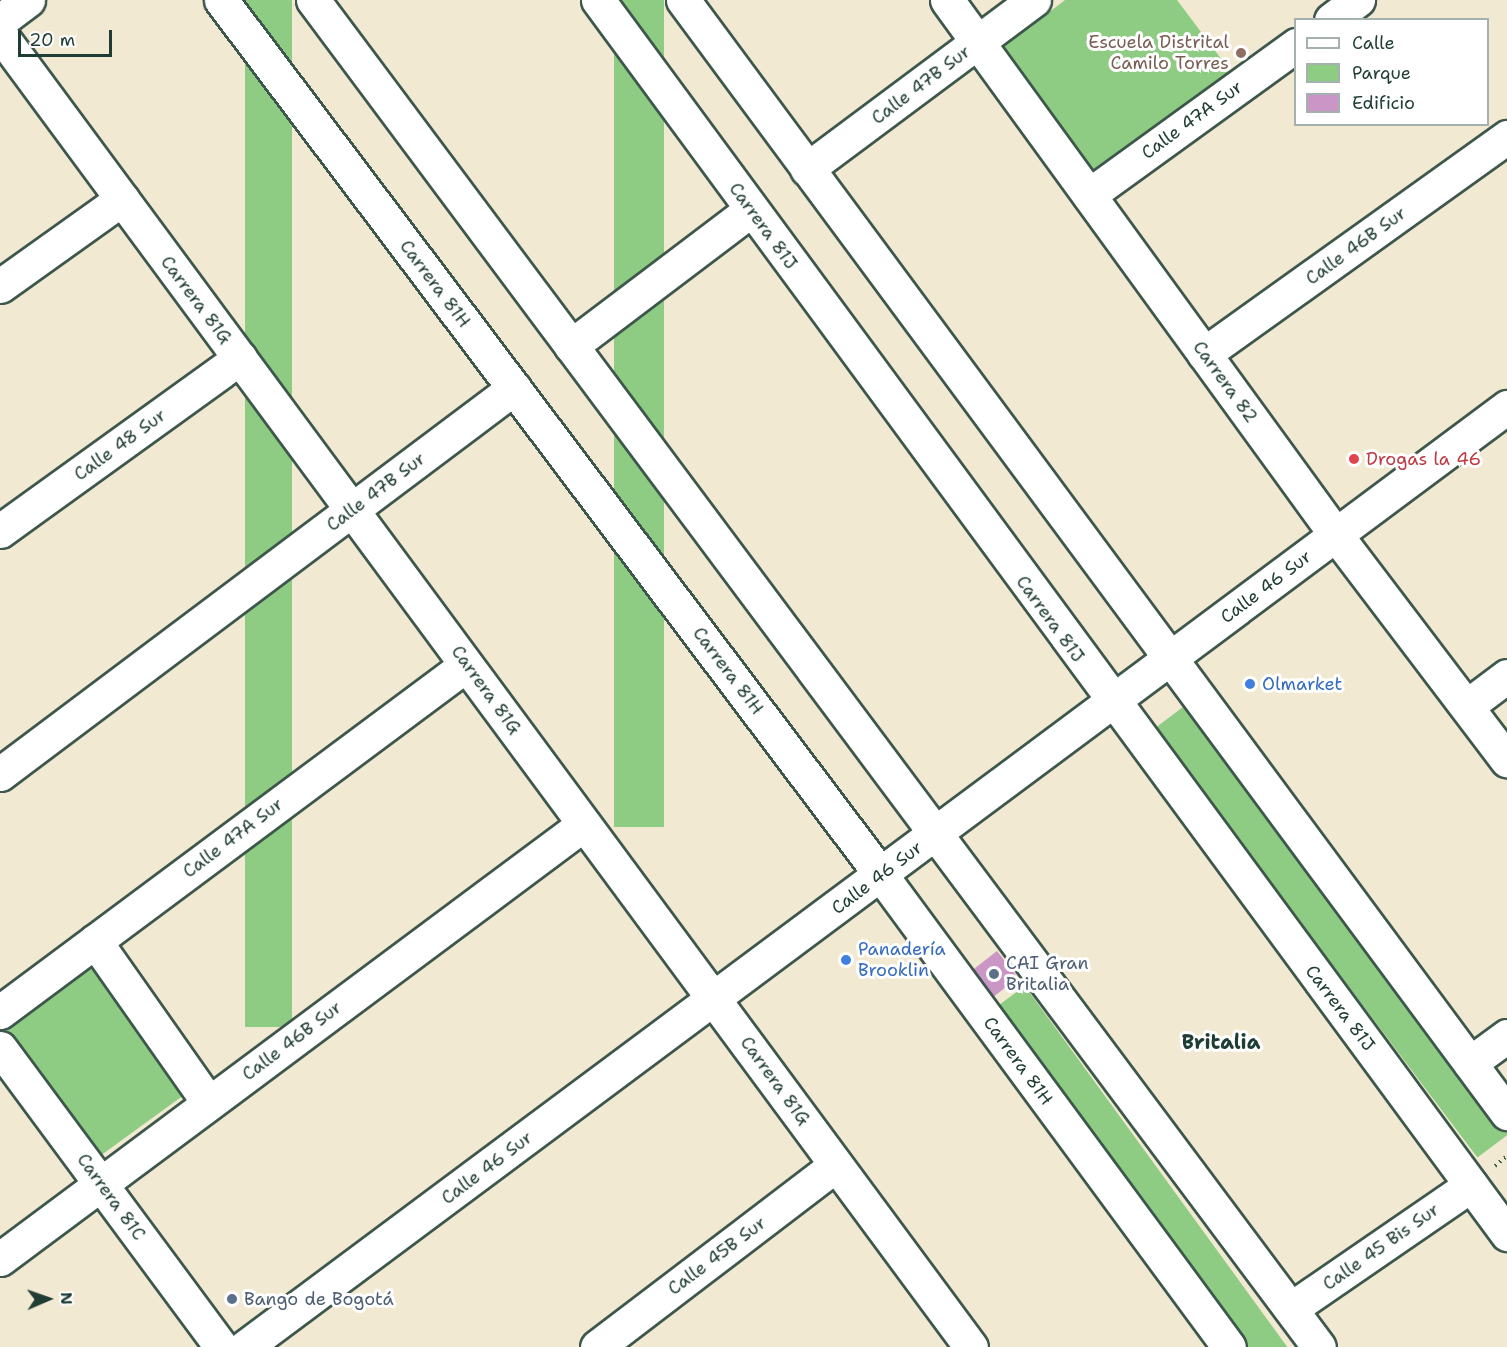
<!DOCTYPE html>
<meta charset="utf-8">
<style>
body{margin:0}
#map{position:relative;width:1507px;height:1347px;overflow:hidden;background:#f1e9d1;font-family:"Shantell Sans",sans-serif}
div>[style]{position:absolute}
.green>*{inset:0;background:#8dcc82;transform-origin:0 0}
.building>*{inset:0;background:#ca96c6;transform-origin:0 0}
.path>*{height:4px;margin-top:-2px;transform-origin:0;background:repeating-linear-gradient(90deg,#3e574c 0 1.5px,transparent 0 6px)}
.roads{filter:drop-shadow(2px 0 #3e574c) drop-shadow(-2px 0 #3e574c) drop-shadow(0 2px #3e574c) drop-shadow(0 -2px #3e574c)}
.minor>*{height:33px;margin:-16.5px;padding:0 16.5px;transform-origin:16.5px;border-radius:16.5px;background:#fff}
.dots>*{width:16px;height:16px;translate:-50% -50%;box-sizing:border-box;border:3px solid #fff;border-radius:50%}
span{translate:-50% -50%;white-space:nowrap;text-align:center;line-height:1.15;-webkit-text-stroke:6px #fff;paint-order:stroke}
.education-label{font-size:18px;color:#785e54}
.right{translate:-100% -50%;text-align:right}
.street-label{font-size:18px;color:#1f3d34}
.health-label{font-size:18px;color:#be3a42}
.left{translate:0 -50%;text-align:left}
.shop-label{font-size:18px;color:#366cbe}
.service-label{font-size:18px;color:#4e5e75}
.neighbourhood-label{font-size:20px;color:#1f3d34;font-weight:700}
.legend{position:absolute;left:1294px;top:18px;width:195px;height:108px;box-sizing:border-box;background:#fff;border:2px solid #a5b1ae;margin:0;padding:8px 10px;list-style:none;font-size:18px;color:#1f3d34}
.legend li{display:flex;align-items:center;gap:12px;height:30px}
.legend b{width:30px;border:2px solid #a5b1ae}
.north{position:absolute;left:18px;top:1269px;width:60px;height:60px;-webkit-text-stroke:4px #fff;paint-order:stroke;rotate:88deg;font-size:16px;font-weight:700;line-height:24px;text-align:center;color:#1f3d34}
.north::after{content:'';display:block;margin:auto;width:21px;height:27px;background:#1f3d34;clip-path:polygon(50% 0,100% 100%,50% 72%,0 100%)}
.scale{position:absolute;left:18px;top:30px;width:94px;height:27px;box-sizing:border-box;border:3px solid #1f3d34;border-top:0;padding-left:8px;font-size:18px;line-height:21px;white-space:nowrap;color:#1f3d34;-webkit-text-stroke:4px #fff;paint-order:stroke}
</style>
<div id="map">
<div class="green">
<div style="left:245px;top:0;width:47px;height:1027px"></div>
<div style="left:614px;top:0;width:50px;height:827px"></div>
<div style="clip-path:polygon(1065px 0,1177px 0,1234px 76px,1090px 182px,996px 53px)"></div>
<div style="left:1187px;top:704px;width:537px;height:41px;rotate:53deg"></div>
<div style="left:90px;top:963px;width:162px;height:107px;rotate:54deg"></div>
<div style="left:1025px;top:986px;width:448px;height:34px;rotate:54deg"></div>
</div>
<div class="building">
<div style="left:997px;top:951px;width:34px;height:33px;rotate:52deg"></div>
</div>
<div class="path">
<div style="left:1495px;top:1166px;width:16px;rotate:-40deg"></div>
</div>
<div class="roads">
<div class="minor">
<div style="left:221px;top:0;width:1096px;rotate:52.97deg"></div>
<div style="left:881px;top:875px;width:586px;rotate:53.6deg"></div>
<div style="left:313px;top:0;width:1681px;rotate:53.25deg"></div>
<div style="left:598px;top:0;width:1533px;rotate:53.62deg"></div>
<div style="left:683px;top:0;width:1385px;rotate:53.49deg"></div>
<div style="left:947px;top:0;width:661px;rotate:53.98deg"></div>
<div style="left:1336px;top:535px;width:283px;rotate:52.8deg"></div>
<div style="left:1331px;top:20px;width:34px;rotate:-37deg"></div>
<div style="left:0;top:21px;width:35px;rotate:-37deg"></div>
<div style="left:0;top:34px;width:1633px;rotate:53.52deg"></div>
<div style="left:807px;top:169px;width:283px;rotate:-36.7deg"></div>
<div style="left:1089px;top:195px;width:256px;rotate:-35.9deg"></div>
<div style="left:0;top:286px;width:150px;rotate:-35.5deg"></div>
<div style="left:571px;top:346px;width:226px;rotate:-37.1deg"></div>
<div style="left:1204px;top:354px;width:373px;rotate:-35.6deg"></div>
<div style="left:0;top:531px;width:296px;rotate:-35.8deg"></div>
<div style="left:1467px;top:706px;width:50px;rotate:-36.9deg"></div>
<div style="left:0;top:774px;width:643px;rotate:-36.91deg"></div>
<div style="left:95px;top:941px;width:198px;rotate:54.9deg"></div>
<div style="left:0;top:1012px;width:581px;rotate:-36.67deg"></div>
<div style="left:0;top:1048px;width:372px;rotate:53.5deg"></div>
<div style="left:1470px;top:1063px;width:46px;rotate:-36.1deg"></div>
<div style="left:0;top:1259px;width:728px;rotate:-36.68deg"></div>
<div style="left:1292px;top:1308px;width:217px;rotate:-34.5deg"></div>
<div style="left:245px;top:1347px;width:1574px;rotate:-36.68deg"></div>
<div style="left:597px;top:1347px;width:300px;rotate:-37.3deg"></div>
</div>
</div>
<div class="dots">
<div style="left:1241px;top:53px;background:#8d6e63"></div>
<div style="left:1354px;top:459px;background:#e0444e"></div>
<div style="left:1250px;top:684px;background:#3f7fe0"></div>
<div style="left:846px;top:960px;background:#3f7fe0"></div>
<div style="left:994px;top:974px;background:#5c6f8a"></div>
<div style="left:232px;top:1299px;background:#5c6f8a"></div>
</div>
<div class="education-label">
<span class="right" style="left:1229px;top:53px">Escuela Distrital<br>Camilo Torres</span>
</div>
<div class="street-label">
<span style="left:921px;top:85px;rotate:-37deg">Calle 47B Sur</span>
<span style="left:1192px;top:120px;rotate:-36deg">Calle 47A Sur</span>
<span style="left:763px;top:226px;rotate:54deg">Carrera 81J</span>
<span style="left:1356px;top:246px;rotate:-36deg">Calle 46B Sur</span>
<span style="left:435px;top:284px;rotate:53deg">Carrera 81H</span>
<span style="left:196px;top:300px;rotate:53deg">Carrera 81G</span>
<span style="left:1225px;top:382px;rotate:54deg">Carrera 82</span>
<span style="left:120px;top:445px;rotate:-36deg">Calle 48 Sur</span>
<span style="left:376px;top:492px;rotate:-37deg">Calle 47B Sur</span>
<span style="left:1266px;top:587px;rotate:-37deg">Calle 46 Sur</span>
<span style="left:1050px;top:619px;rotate:54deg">Carrera 81J</span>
<span style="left:728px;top:671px;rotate:53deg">Carrera 81H</span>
<span style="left:486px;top:690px;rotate:54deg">Carrera 81G</span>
<span style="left:233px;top:838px;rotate:-37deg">Calle 47A Sur</span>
<span style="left:877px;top:878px;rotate:-37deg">Calle 46 Sur</span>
<span style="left:1340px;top:1008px;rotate:53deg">Carrera 81J</span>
<span style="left:292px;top:1041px;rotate:-37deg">Calle 46B Sur</span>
<span style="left:1018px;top:1061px;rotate:54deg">Carrera 81H</span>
<span style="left:775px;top:1081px;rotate:54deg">Carrera 81G</span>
<span style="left:487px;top:1168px;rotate:-37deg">Calle 46 Sur</span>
<span style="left:111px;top:1197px;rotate:54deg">Carrera 81C</span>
<span style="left:1381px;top:1247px;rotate:-35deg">Calle 45 Bis Sur</span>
<span style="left:717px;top:1256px;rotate:-37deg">Calle 45B Sur</span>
</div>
<div class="health-label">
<span class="left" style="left:1366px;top:459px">Drogas la 46</span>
</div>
<div class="shop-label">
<span class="left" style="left:1262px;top:684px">Olmarket</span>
<span class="left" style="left:858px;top:960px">Panadería<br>Brooklin</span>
</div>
<div class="service-label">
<span class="left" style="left:1006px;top:974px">CAI Gran<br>Britalia</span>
<span class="left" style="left:244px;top:1299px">Bango de Bogotá</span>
</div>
<div class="neighbourhood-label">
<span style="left:1221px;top:1042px">Britalia</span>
</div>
<ul class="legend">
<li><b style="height:8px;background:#fff"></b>Calle</li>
<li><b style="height:16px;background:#8dcc82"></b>Parque</li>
<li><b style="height:16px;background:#ca96c6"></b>Edificio</li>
</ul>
<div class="north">N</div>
<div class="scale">20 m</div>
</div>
